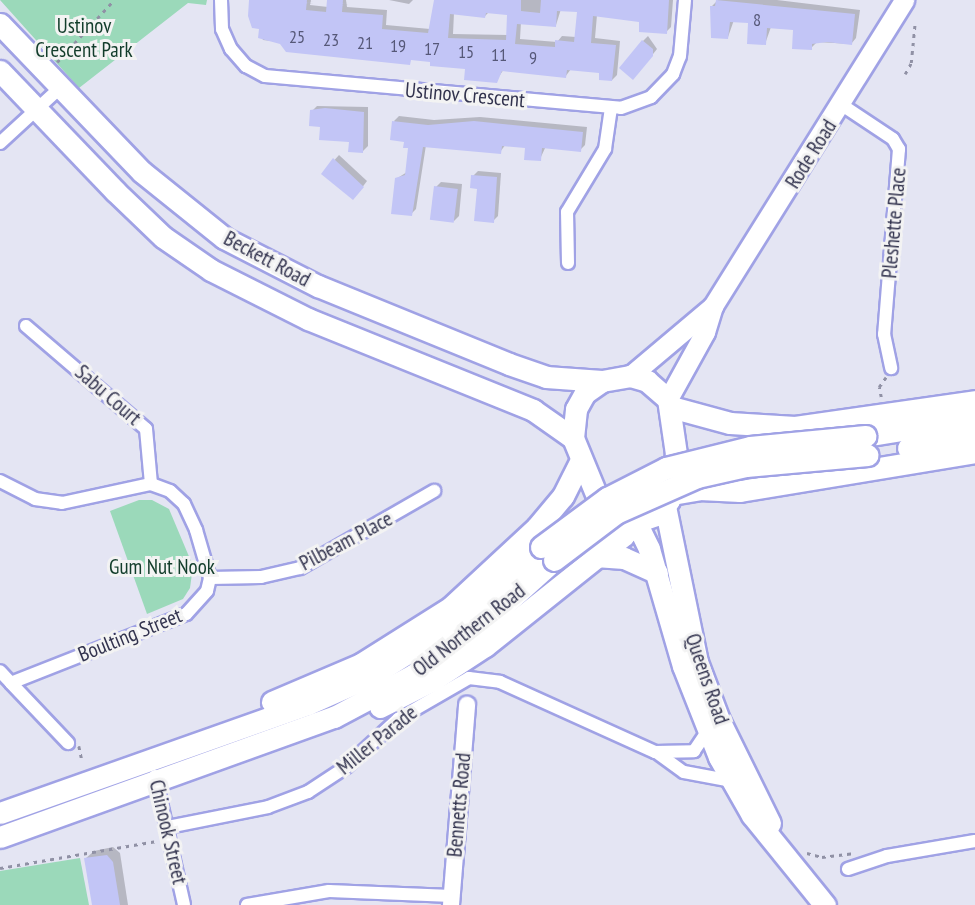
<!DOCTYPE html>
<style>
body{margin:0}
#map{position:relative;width:975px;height:905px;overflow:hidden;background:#e4e5f3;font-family:"PT Sans Narrow",sans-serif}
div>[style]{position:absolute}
.green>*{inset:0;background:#9bd9ba}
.shadow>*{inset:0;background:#0003}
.building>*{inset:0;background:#c2c5f6;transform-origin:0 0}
.path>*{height:2.5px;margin-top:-1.25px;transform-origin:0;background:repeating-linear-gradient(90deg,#9091a5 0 3.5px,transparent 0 8.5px)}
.roads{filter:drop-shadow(2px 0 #a0a2e5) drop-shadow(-2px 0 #a0a2e5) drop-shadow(0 2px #a0a2e5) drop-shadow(0 -2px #a0a2e5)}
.minor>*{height:12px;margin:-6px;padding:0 6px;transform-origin:6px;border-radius:6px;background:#fff}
.tertiary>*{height:16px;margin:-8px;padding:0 8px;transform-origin:8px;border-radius:8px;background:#fff}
.secondary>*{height:19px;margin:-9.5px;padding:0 9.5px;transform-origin:9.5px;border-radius:9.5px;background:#fff}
.primary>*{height:21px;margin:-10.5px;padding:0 10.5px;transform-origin:10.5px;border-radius:10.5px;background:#fff}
.trunk>*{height:21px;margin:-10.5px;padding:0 10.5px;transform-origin:10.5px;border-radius:10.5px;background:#fff}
.bridges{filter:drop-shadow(2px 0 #a0a2e5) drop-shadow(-2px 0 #a0a2e5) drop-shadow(0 2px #a0a2e5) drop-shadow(0 -2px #a0a2e5)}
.trunk-bridge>*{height:21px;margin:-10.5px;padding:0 10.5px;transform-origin:10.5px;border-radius:10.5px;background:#fff}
span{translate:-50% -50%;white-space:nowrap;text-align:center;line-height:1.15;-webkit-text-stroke:6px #f3f3f3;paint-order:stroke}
.number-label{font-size:18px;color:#565878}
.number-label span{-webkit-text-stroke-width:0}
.park-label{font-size:21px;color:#123d2b}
.street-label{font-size:21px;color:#32334e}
</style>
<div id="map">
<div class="green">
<div style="clip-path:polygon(0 0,207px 0,206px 5px,188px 3px,79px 88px)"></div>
<div style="clip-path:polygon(139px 500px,152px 500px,169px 509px,193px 566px,190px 588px,183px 599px,147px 614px,110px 511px)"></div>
<div style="clip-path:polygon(80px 858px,89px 905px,0 905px,0 871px)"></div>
</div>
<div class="shadow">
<div style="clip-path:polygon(evenodd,250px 0,311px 0,310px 5px,328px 7px,329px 0,346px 0,347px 7px,387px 10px,386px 25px,430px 29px,435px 0,673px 0,671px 27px,666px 32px,641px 21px,597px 15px,595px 38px,620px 41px,617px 75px,612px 80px,601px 72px,571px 69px,565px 77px,504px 69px,496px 81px,466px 67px,432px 60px,263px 40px,250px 0,561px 9px,578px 11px,576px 37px,562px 36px,557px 42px,520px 39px,521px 22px,556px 25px,561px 9px,250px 0,489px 12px,509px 13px,508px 35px,453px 34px,454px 13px,484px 17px,489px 12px)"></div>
<div style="clip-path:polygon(389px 0,413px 0,409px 4px)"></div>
<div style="clip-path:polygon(718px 0,777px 0,860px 10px,856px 38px,851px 44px,817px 42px,811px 48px,795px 28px,771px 27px,765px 44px,750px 22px,734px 20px,728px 37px,712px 6px)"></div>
<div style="clip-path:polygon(648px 36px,657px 49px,638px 73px,643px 41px)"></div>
<div style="clip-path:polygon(317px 106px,368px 107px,368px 146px,363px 151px,322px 125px,312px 111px)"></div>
<div style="clip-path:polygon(399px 116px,434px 120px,480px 117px,587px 127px,585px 145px,580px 150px,546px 146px,540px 159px,527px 146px,506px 144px,500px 152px,426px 145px,416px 209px,411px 214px,396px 179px,407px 172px,410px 147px,394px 121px)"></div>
<div style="clip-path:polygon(339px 155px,367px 181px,358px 193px,323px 173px)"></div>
<div style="clip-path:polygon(478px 171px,501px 173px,498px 216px,493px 221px,473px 176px)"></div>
<div style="clip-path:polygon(441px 182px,462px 184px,459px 216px,454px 221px,436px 187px)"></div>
<div style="clip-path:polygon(113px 847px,120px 853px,128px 905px,93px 905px,85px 859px,94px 851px)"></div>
</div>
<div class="building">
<div style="clip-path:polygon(evenodd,249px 0,307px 0,306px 10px,326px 12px,327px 0,343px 0,342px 12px,383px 15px,382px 29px,428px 33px,434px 0,521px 0,521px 11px,540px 13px,541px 0,669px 0,667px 34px,639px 32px,639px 22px,593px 16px,591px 43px,616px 45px,612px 81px,599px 80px,599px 73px,567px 70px,566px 78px,502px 71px,497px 83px,464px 80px,465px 69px,430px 66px,430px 62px,411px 60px,410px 65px,286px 52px,280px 44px,258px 38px,259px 29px,252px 28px,248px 16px,249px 0,557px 11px,577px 12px,574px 42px,555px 40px,555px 47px,515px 44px,517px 24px,556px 27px,557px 11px,249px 0,486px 13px,507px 15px,506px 40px,448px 38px,450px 14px,485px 18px,486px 13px)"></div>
<div style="clip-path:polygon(716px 0,855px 14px,852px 45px,827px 42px,812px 44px,812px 50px,792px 49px,793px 30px,767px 28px,766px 45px,747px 44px,748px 23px,730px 22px,728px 39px,711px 38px,710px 6px,715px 6px)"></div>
<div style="clip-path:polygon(642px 40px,653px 49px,653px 56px,633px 80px,619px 68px)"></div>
<div style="clip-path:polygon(325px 108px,364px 112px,363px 153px,348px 152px,349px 142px,319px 140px,320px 127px,309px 126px,310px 110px)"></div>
<div style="clip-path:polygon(392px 121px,428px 125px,474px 121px,583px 132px,581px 152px,542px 148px,541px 161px,524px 160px,525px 148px,502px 146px,501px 154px,423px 147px,412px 216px,391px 214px,395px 178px,405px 175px,408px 148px,403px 148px,404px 142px,390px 140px)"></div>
<div style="clip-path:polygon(333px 158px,364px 187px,353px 200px,321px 174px)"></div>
<div style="clip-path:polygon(471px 175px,497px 177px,494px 223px,474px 221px,477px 189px,470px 188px)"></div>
<div style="left:434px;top:186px;width:24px;height:34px;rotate:7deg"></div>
<div style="clip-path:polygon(107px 855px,113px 862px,120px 905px,92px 905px,84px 858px)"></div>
</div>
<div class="path">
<div style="left:57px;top:62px;width:84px;rotate:-47.4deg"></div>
<div style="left:905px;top:74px;width:13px;rotate:-61deg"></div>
<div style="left:911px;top:63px;width:41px;rotate:-84.4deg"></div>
<div style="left:881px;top:397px;width:10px;rotate:-101deg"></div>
<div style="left:879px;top:387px;width:12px;rotate:-55deg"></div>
<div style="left:79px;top:746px;width:14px;rotate:78deg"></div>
<div style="left:807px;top:853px;width:16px;rotate:15deg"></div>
<div style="left:822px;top:857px;width:33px;rotate:-7deg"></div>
<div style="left:0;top:868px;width:159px;rotate:-9.8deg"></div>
</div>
<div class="roads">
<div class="minor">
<div style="left:221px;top:0;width:29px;rotate:88deg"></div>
<div style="left:222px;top:29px;width:22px;rotate:66deg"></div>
<div style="left:231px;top:49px;width:23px;rotate:49deg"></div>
<div style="left:246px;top:66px;width:21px;rotate:28deg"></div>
<div style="left:265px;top:76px;width:357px;rotate:5.1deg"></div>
<div style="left:621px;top:108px;width:32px;rotate:-20deg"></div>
<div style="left:651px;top:97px;width:32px;rotate:-46deg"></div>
<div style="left:673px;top:74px;width:19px;rotate:-69deg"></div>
<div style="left:680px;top:56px;width:56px;rotate:-84.9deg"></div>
<div style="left:842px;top:105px;width:61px;rotate:33.7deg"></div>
<div style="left:893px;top:139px;width:12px;rotate:59deg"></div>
<div style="left:899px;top:149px;width:186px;rotate:94.6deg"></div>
<div style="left:884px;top:334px;width:35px;rotate:78deg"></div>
<div style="left:0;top:143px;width:83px;rotate:-42.6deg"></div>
<div style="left:568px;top:263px;width:51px;rotate:-91.1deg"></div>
<div style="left:567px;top:212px;width:74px;rotate:-58.9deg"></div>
<div style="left:605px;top:149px;width:41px;rotate:-81.7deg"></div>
<div style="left:26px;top:326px;width:158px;rotate:40.6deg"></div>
<div style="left:146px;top:429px;width:55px;rotate:84.8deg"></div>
<div style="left:0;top:481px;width:39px;rotate:27deg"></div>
<div style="left:35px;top:499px;width:27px;rotate:8deg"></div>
<div style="left:62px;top:503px;width:91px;rotate:-12.1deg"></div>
<div style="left:151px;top:484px;width:20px;rotate:20deg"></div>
<div style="left:170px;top:491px;width:19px;rotate:43deg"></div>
<div style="left:184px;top:504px;width:29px;rotate:65deg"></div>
<div style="left:196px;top:530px;width:50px;rotate:73.7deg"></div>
<div style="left:210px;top:578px;width:13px;rotate:103deg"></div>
<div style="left:207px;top:591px;width:31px;rotate:132deg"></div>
<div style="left:186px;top:614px;width:188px;rotate:158.5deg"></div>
<div style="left:11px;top:683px;width:16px;rotate:-133deg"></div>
<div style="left:210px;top:578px;width:51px;rotate:-1.1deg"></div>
<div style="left:261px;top:577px;width:40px;rotate:-13deg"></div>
<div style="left:300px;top:568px;width:155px;rotate:-29.9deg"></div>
<div style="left:11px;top:683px;width:83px;rotate:46.5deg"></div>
<div style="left:656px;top:752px;width:34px;rotate:36deg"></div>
<div style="left:684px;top:772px;width:49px;rotate:10.6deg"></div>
<div style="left:155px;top:776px;width:132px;rotate:77.3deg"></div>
<div style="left:168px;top:827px;width:102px;rotate:-11.3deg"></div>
<div style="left:268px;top:807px;width:43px;rotate:-20.6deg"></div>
<div style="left:308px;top:792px;width:45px;rotate:-33.3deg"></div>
<div style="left:346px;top:767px;width:71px;rotate:-42.7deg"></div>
<div style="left:398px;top:719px;width:82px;rotate:-30deg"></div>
<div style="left:469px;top:678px;width:31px;rotate:7deg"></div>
<div style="left:500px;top:682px;width:170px;rotate:24.3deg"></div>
<div style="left:655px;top:752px;width:39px;rotate:-1deg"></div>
<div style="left:694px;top:751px;width:25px;rotate:-56deg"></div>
<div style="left:848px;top:869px;width:41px;rotate:-18.4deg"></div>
<div style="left:887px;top:856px;width:89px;rotate:-9.7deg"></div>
<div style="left:247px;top:905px;width:83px;rotate:-9.7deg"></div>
<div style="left:329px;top:891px;width:123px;rotate:2.3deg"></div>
</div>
<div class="tertiary">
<div style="left:451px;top:905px;width:201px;rotate:-85.4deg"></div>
</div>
<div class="secondary">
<div style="left:630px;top:376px;width:109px;rotate:-40.1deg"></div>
<div style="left:668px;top:399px;width:77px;rotate:-61.1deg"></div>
<div style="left:705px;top:332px;width:27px;rotate:-73deg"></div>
<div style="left:713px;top:306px;width:361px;rotate:-58deg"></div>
</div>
<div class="primary">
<div style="left:0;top:24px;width:205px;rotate:46.2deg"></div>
<div style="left:142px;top:172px;width:105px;rotate:38.8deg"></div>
<div style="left:224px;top:238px;width:106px;rotate:27.1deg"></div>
<div style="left:318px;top:286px;width:206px;rotate:22.2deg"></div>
<div style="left:509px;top:364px;width:39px;rotate:19deg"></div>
<div style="left:546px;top:377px;width:56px;rotate:4.1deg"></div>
<div style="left:0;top:71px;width:166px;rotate:46.2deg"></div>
<div style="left:115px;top:191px;width:66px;rotate:43.8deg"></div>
<div style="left:163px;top:237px;width:58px;rotate:34.5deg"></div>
<div style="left:211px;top:270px;width:109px;rotate:26.8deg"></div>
<div style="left:308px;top:319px;width:243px;rotate:22deg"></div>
<div style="left:533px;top:410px;width:49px;rotate:35deg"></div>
<div style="left:630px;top:376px;width:18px;rotate:16deg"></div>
<div style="left:647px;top:381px;width:28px;rotate:41deg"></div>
<div style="left:668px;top:399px;width:56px;rotate:81.7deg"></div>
<div style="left:676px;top:454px;width:47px;rotate:98.7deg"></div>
<div style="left:669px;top:500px;width:20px;rotate:131deg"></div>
<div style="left:656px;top:515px;width:21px;rotate:161deg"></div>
<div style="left:636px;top:522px;width:15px;rotate:-176deg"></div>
<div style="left:621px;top:521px;width:25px;rotate:-143deg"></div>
<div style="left:601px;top:506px;width:74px;rotate:-112.4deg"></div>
<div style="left:573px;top:438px;width:29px;rotate:-84deg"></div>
<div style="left:576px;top:409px;width:18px;rotate:-61deg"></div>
<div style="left:585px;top:393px;width:21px;rotate:-35deg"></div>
<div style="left:602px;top:381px;width:28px;rotate:-10deg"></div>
<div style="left:665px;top:506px;width:159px;rotate:78.4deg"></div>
<div style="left:697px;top:662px;width:62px;rotate:69.2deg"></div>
<div style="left:719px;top:720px;width:115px;rotate:63.7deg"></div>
<div style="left:636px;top:522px;width:30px;rotate:64deg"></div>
<div style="left:649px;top:549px;width:122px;rotate:73.8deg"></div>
<div style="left:683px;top:666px;width:98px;rotate:68.4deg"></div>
<div style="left:719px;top:757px;width:67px;rotate:60.4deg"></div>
<div style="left:752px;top:815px;width:116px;rotate:51deg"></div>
</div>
<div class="trunk">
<div style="left:671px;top:407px;width:61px;rotate:15.2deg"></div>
<div style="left:730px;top:423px;width:65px;rotate:3.5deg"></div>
<div style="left:795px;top:427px;width:182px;rotate:-8.2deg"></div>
<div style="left:865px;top:436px;width:111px;rotate:-9.3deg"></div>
<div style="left:908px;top:448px;width:68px;rotate:-10.2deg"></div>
<div style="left:672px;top:494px;width:27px;rotate:-10deg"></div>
<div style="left:699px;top:489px;width:41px;rotate:2.8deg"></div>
<div style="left:740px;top:491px;width:238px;rotate:-9.4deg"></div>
<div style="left:595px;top:556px;width:29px;rotate:4deg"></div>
<div style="left:624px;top:558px;width:36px;rotate:24deg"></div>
<div style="left:272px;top:702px;width:97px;rotate:-23.1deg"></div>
<div style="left:361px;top:664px;width:107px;rotate:-32.3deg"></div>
<div style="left:451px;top:607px;width:117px;rotate:-42.9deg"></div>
<div style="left:537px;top:527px;width:40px;rotate:-50deg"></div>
<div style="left:563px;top:496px;width:40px;rotate:-63.4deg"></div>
<div style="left:380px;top:707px;width:59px;rotate:-27deg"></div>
<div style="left:433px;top:680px;width:62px;rotate:-33.2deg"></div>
<div style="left:485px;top:646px;width:178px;rotate:-38.6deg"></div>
<div style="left:624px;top:535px;width:15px;rotate:-62deg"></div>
<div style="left:0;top:813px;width:327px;rotate:-19.5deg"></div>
<div style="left:308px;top:704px;width:69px;rotate:-24deg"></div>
<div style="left:371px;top:676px;width:110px;rotate:-32.4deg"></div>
<div style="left:464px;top:617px;width:104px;rotate:-42.3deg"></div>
<div style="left:0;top:837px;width:355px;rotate:-19.8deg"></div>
<div style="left:334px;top:717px;width:89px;rotate:-28deg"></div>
<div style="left:413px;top:675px;width:73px;rotate:-35deg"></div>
<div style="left:473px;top:633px;width:109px;rotate:-42deg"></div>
</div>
</div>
<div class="bridges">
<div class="trunk-bridge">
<div style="left:541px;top:547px;width:82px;rotate:-36.6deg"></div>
<div style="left:607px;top:498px;width:66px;rotate:-27deg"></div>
<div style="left:666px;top:468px;width:87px;rotate:-14deg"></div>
<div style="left:750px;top:447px;width:116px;rotate:-5.5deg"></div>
<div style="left:554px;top:560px;width:78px;rotate:-37.2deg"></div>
<div style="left:616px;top:513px;width:89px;rotate:-24deg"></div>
<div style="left:697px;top:477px;width:50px;rotate:-12.7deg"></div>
<div style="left:746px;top:466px;width:122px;rotate:-5.2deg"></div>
</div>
</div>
<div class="number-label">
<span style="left:757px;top:20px">8</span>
<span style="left:297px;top:37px">25</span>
<span style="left:331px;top:40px">23</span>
<span style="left:365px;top:43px">21</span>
<span style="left:398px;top:46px">19</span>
<span style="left:432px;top:49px">17</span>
<span style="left:466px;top:52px">15</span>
<span style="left:499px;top:55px">11</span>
<span style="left:533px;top:58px">9</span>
</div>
<div class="park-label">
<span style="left:84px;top:38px">Ustinov<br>Crescent Park</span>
<span style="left:162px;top:567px">Gum Nut Nook</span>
</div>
<div class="street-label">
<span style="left:465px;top:95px;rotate:5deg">Ustinov Crescent</span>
<span style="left:811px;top:154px;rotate:-58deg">Rode Road</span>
<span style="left:894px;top:223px;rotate:-85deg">Pleshette Place</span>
<span style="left:267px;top:259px;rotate:28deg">Beckett Road</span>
<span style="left:108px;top:395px;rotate:41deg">Sabu Court</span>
<span style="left:346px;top:541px;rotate:-28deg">Pilbeam Place</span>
<span style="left:469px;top:630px;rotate:-38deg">Old Northern Road</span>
<span style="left:130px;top:635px;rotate:-22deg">Boulting Street</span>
<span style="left:707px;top:679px;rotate:71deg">Queens Road</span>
<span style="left:377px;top:740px;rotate:-39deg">Miller Parade</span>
<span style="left:459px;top:805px;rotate:-85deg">Bennetts Road</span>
<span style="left:168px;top:832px;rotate:77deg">Chinook Street</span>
</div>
</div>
